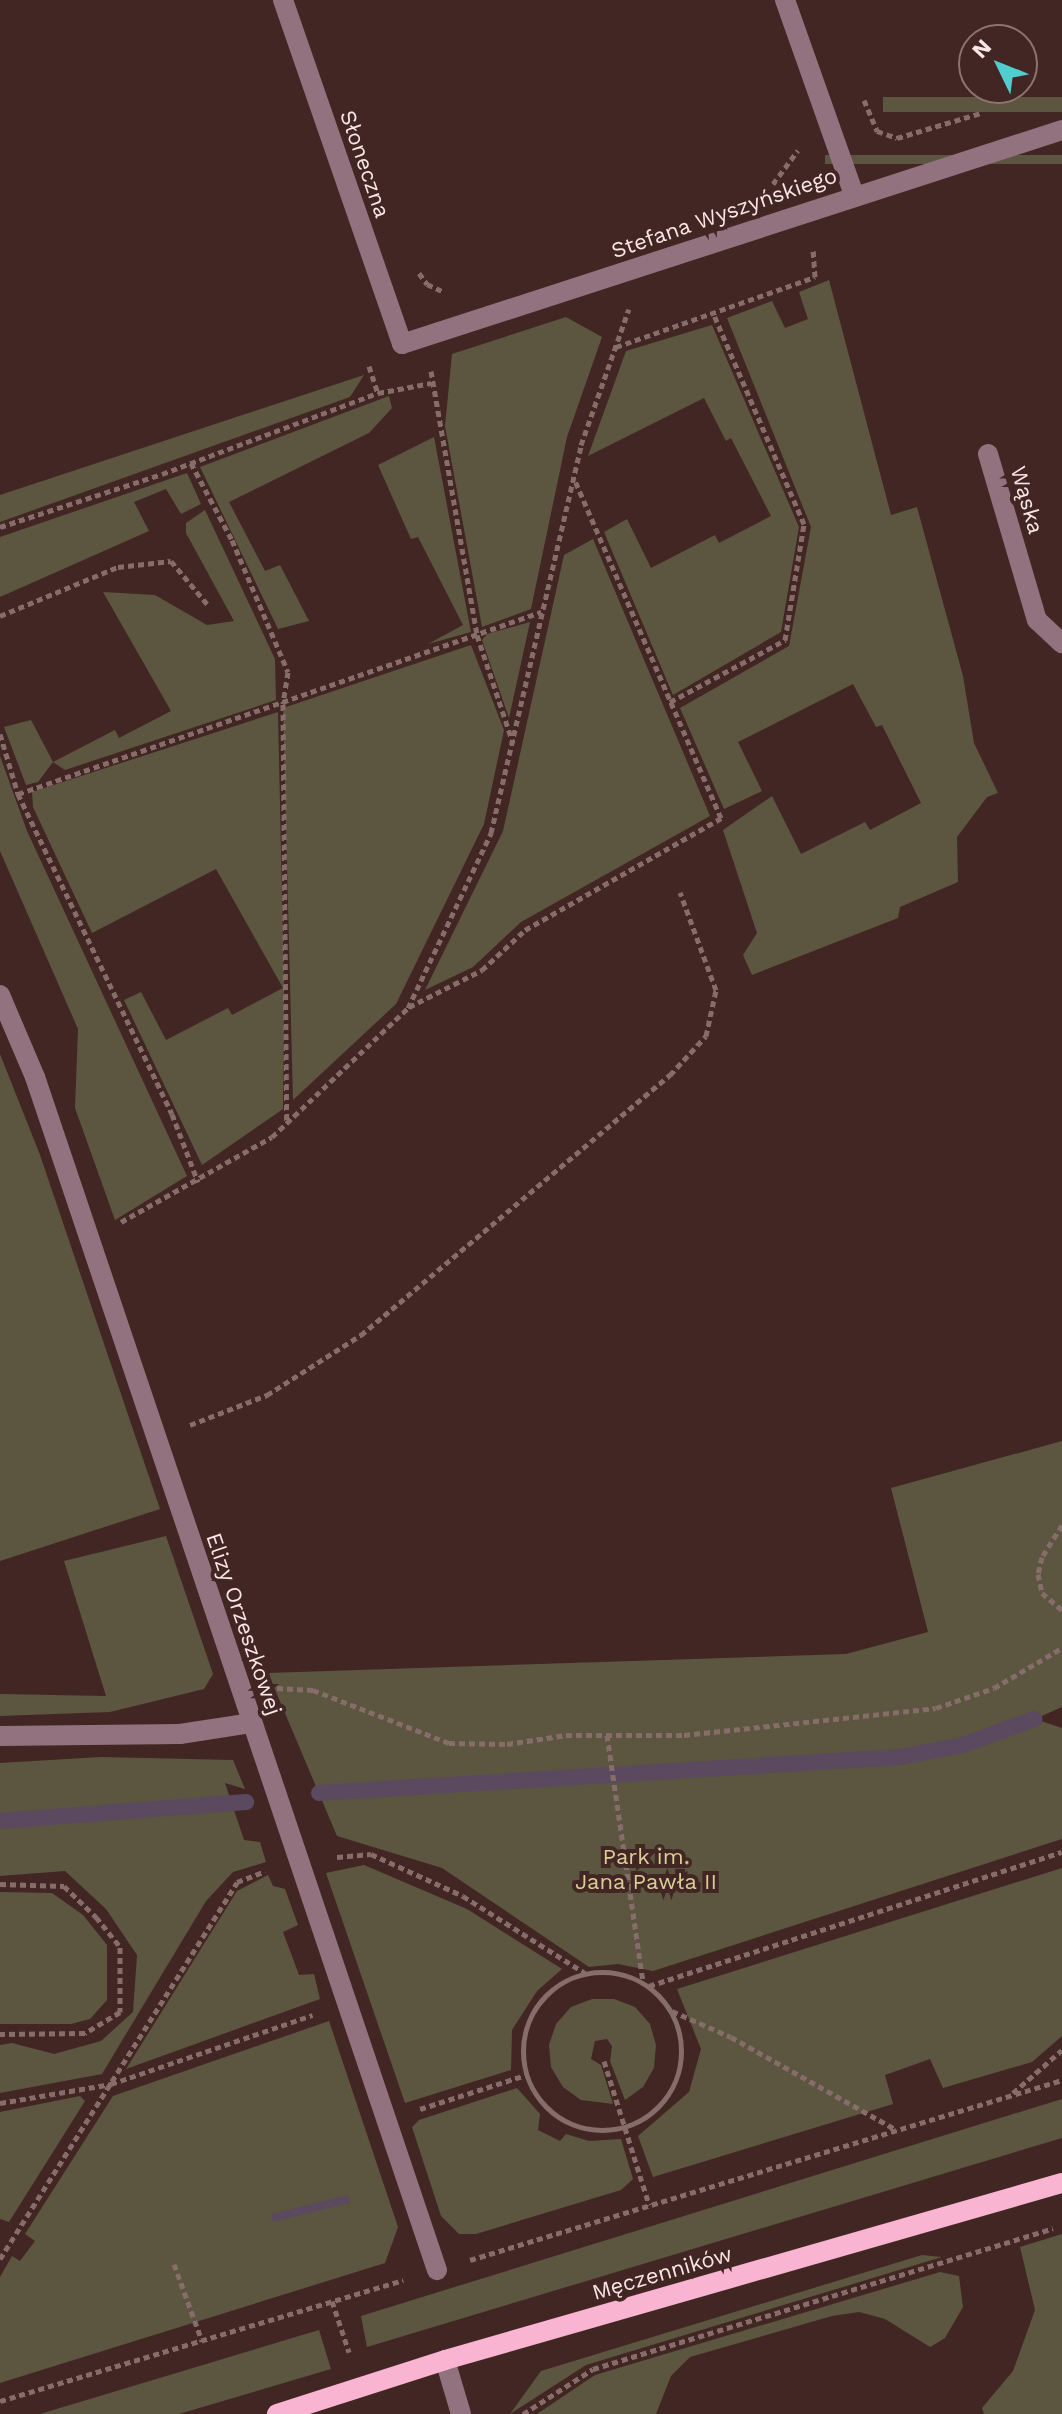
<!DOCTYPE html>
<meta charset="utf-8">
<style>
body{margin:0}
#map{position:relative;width:1062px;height:2414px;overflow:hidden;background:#422623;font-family:"Work Sans",sans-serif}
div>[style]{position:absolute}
.green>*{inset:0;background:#5c5640;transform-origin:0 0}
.water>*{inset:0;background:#5a495f;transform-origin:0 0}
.stream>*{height:16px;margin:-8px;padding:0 8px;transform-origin:8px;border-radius:8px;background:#5a495f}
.path>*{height:5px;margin-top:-2.5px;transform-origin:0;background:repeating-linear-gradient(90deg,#866d6a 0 6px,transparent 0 10px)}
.path>.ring{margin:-2.5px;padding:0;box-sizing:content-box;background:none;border:5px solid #866d6a;border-radius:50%}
.minor>*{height:20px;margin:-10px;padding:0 10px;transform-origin:10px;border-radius:10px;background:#937280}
.major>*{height:20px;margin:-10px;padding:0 10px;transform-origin:10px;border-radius:10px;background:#f8b4d0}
span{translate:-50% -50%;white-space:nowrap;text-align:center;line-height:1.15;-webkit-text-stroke:8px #422623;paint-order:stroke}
.street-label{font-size:22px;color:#fae6e4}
.park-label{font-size:22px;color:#dbcd98}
.north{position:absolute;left:958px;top:24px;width:80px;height:80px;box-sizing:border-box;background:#422623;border:2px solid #8c7370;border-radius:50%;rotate:313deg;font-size:22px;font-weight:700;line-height:32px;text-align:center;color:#fae6e4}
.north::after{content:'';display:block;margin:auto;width:28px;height:36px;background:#52cdcf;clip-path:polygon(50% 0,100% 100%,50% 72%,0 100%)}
</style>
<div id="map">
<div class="green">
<div style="left:1062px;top:97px;width:15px;height:179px;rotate:90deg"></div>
<div style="left:1062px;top:155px;width:9px;height:237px;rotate:90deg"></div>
<div style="clip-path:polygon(829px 280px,891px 515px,917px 507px,963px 676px,974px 743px,998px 793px,987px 797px,957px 837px,958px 882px,900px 907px,898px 918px,752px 975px,743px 955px,757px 933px,723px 830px,772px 796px,801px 854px,865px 822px,870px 830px,921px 803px,882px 725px,876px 727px,853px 684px,738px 742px,762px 791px,724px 809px,680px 708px,789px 646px,811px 527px,727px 318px,772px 301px,785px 328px,808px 319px,799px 292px)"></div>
<div style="clip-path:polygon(566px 317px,602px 337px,567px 437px,531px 609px,482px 627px,445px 426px,452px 354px)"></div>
<div style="clip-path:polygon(712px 325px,799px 527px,781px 632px,673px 695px,604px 532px,627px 519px,651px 568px,715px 535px,719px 543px,771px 516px,731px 438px,726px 441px,704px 398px,588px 456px,626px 351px)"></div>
<div style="clip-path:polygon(364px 375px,350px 397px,0 522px,0 495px)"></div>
<div style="clip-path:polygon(389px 396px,392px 408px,369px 433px,229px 502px,265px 571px,280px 565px,309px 621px,278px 629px,200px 467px)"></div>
<div style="clip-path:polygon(434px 437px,471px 632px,428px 644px,463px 625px,418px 537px,411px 539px,378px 465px)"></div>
<div style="clip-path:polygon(187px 473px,201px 504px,181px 514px,166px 489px,134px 502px,149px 531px,0 597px,0 537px)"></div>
<div style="clip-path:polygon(205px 510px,275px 659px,276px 700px,65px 770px,53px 762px,38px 782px,26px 785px,4px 727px,31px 720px,53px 762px,115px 730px,119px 738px,171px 711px,103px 592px,155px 595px,207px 625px,234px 621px,186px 533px,186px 523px)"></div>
<div style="clip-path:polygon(593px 539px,710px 816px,521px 922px,473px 967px,425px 990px,503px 831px,564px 555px)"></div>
<div style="clip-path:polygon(530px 622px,509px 718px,482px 640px,487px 634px)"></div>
<div style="clip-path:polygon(471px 645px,504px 730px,484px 824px,396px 1004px,293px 1100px,283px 708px)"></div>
<div style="clip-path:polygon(278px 712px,284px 989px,283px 1109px,202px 1165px,124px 1000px,141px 992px,166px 1040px,228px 1008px,232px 1015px,283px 988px,216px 869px,92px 933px,33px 807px,32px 792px)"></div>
<div style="clip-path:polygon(0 756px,27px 831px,187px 1176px,115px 1220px,75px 1108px,78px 1029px,0 851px)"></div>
<div style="clip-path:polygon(0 1054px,40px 1155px,160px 1509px,0 1561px)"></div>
<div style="clip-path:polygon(1062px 1441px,1062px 1707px,1035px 1719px,1062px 1728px,1062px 1839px,653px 1971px,618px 1964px,589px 1967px,442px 1868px,337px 1836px,268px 1673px,846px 1654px,928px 1632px,891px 1488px)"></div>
<div style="clip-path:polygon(166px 1536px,213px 1674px,204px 1689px,110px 1712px,0 1716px,0 1694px,106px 1696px,64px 1561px)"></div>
<div style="clip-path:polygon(101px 1757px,233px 1760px,245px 1789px,225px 1783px,244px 1840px,260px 1842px,266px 1862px,233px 1872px,206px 1901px,102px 2074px,0 2093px,0 2045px,12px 2043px,54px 2054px,101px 2041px,133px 2012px,137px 1955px,106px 1909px,65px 1871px,0 1876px,0 1763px)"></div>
<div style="clip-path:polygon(364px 1865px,467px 1909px,562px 1969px,537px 1991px,512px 2030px,511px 2070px,405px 2103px,326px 1873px)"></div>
<div style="clip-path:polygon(1062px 1868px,1062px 2036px,1032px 2062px,943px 2088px,930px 2059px,885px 2075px,893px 2104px,653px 2177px,638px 2136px,689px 2092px,701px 2049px,677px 1989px)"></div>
<div style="clip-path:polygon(268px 1875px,273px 1886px,285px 1889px,298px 1925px,283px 1932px,299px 1975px,314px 1974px,320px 1999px,126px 2069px,237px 1891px)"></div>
<div style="clip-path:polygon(0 1892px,52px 1893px,83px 1915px,107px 1945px,107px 2000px,90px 2019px,71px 2024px,0 2024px)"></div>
<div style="clip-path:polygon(592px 1999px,614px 1999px,635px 2007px,650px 2024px,656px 2045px,654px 2068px,643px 2087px,625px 2100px,610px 2061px,612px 2046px,607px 2039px,595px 2041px,591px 2059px,601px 2065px,613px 2104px,581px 2100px,563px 2087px,551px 2067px,549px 2045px,556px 2024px,571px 2007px)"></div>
<div style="clip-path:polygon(329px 2021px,398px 2227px,385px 2263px,0 2383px,0 2277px,12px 2256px,20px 2261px,35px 2241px,25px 2234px,113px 2096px)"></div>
<div style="clip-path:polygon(517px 2088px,540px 2114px,538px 2130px,560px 2141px,566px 2134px,589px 2141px,621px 2139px,633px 2179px,621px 2190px,476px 2234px,459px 2234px,441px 2216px,412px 2127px,419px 2120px)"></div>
<div style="clip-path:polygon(80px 2096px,85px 2101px,9px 2222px,0 2219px,0 2112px)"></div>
<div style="clip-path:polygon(1062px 2099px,1062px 2138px,367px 2347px,361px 2316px)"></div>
<div style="clip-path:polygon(1062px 2234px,1062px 2414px,984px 2414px,982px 2408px,1013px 2371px,1035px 2310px,1020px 2247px)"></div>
<div style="clip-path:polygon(922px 2255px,942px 2257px,586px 2365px,510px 2414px,541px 2371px)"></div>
<div style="clip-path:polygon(940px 2272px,959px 2276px,963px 2307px,945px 2338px,930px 2347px,885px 2319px,859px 2312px,832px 2316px,690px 2357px,671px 2376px,656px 2414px,537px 2414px,595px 2375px)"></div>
<div style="clip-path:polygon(319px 2330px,331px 2369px,179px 2414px,40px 2414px)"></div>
</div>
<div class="water">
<div style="left:348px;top:2195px;width:8px;height:79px;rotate:76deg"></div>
</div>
<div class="stream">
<div style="left:319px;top:1793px;width:583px;rotate:-3.54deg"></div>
<div style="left:901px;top:1757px;width:63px;rotate:-11deg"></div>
<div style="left:963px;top:1745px;width:76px;rotate:-20.1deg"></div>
<div style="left:0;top:1821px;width:247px;rotate:-4.4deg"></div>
</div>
<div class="path">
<div style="left:864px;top:100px;width:34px;rotate:67deg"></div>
<div style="left:877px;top:131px;width:21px;rotate:19deg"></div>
<div style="left:897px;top:138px;width:88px;rotate:-16.6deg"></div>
<div style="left:773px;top:184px;width:42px;rotate:-53.7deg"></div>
<div style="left:419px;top:273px;width:14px;rotate:54deg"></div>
<div style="left:427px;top:284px;width:17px;rotate:25deg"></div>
<div style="left:616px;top:347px;width:211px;rotate:-19.4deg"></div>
<div style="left:815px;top:277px;width:27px;rotate:-94deg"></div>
<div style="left:369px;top:366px;width:28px;rotate:72deg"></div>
<div style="left:431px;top:371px;width:268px;rotate:80.1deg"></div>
<div style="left:477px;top:635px;width:114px;rotate:71.6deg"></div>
<div style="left:191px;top:463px;width:87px;rotate:62deg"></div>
<div style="left:232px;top:540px;width:143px;rotate:67deg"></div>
<div style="left:288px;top:672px;width:32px;rotate:99deg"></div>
<div style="left:283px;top:704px;width:417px;rotate:89.5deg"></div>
<div style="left:0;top:527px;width:170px;rotate:-18.1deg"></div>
<div style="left:162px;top:474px;width:231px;rotate:-20.6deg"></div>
<div style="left:378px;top:393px;width:54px;rotate:-10.7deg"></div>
<div style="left:0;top:616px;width:128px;rotate:-22.6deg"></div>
<div style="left:118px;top:567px;width:53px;rotate:-6.5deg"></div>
<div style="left:171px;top:561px;width:57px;rotate:49.9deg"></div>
<div style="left:670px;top:702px;width:131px;rotate:-28.3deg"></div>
<div style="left:785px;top:640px;width:118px;rotate:-80.7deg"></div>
<div style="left:804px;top:524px;width:228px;rotate:-113.3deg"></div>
<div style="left:0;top:734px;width:63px;rotate:73.3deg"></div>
<div style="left:18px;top:794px;width:355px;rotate:64.3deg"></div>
<div style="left:172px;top:1114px;width:73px;rotate:69.1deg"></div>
<div style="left:18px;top:794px;width:554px;rotate:-19.19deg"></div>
<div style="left:409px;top:1007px;width:82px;rotate:-26.9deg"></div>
<div style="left:482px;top:970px;width:59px;rotate:-42.9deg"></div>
<div style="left:525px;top:930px;width:226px;rotate:-29.7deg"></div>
<div style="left:721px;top:818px;width:368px;rotate:-113.4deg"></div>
<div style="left:121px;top:1222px;width:173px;rotate:-29.4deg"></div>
<div style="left:272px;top:1137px;width:187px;rotate:-43.5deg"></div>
<div style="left:408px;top:1008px;width:194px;rotate:-64.6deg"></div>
<div style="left:491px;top:833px;width:398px;rotate:-76.9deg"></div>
<div style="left:581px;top:445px;width:144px;rotate:-70.6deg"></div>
<div style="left:190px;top:1425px;width:83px;rotate:-21.3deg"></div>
<div style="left:267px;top:1395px;width:112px;rotate:-32.6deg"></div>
<div style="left:361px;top:1335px;width:404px;rotate:-40.1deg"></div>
<div style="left:670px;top:1075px;width:53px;rotate:-47.3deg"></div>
<div style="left:706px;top:1036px;width:47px;rotate:-77.7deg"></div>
<div style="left:716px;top:990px;width:104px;rotate:-110.2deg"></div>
<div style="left:1062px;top:1525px;width:38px;rotate:122deg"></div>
<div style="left:1042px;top:1557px;width:17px;rotate:103deg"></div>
<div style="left:1038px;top:1574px;width:19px;rotate:78deg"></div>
<div style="left:1042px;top:1593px;width:26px;rotate:40deg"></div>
<div style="left:277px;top:1688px;width:36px;rotate:3deg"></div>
<div style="left:313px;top:1690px;width:146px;rotate:21.3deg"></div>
<div style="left:449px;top:1743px;width:58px;rotate:1deg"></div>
<div style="left:507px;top:1744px;width:60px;rotate:-8.7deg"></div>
<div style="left:566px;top:1735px;width:118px"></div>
<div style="left:684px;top:1735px;width:253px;rotate:-6.1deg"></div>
<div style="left:936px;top:1708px;width:61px;rotate:-19deg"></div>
<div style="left:994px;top:1688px;width:79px;rotate:-30.5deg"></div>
<div style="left:607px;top:1735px;width:250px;rotate:81.7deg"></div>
<div style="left:337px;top:1857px;width:34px;rotate:-5deg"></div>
<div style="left:371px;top:1854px;width:101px;rotate:24.5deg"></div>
<div style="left:463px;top:1896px;width:144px;rotate:32.3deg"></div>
<div style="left:0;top:1884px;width:64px;rotate:1.8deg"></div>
<div style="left:64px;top:1886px;width:45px;rotate:44.1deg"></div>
<div style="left:96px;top:1917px;width:38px;rotate:51deg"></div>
<div style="left:120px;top:1947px;width:65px;rotate:90deg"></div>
<div style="left:120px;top:2012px;width:41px;rotate:149deg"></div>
<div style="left:85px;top:2033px;width:85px;rotate:179.3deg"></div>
<div class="ring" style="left:523px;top:1972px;width:153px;height:153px"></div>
<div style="left:649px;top:1986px;width:434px;rotate:-18deg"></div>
<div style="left:672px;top:2011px;width:64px;rotate:23.8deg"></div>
<div style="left:731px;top:2037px;width:190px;rotate:29.3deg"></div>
<div style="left:604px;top:2061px;width:151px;rotate:72.6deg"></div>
<div style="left:1013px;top:2093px;width:65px;rotate:-41.3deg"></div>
<div style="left:0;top:2103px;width:113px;rotate:-9.7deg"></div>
<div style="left:111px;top:2084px;width:213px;rotate:-18.9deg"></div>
<div style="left:420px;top:2109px;width:111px;rotate:-17.8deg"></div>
<div style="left:0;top:2259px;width:445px;rotate:-57.8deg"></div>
<div style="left:237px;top:1882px;width:30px;rotate:-21deg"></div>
<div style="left:470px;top:2260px;width:619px;rotate:-16.91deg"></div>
<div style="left:174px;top:2264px;width:82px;rotate:70deg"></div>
<div style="left:332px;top:2301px;width:54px;rotate:71.6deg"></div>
<div style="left:0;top:2401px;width:421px;rotate:-16.7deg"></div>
<div style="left:523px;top:2414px;width:83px;rotate:-32.7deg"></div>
<div style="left:593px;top:2369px;width:481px;rotate:-17deg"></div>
</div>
<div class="minor">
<div style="left:283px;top:0;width:364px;rotate:70.9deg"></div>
<div style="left:402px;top:344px;width:694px;rotate:-17.96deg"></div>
<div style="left:785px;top:0;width:207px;rotate:70.5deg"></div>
<div style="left:988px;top:454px;width:173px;rotate:73.6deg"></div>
<div style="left:1037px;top:620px;width:34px;rotate:43deg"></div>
<div style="left:0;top:995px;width:89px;rotate:66.9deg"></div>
<div style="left:35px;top:1077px;width:1259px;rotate:71.38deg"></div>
<div style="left:0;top:1736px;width:180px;rotate:-0.6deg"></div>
<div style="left:180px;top:1734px;width:73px;rotate:-8.7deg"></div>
<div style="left:445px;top:2360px;width:56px;rotate:73.5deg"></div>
</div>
<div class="major">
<div style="left:277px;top:2414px;width:176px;rotate:-17.8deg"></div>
<div style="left:445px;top:2360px;width:642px;rotate:-16.01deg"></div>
</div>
<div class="street-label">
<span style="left:365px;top:164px;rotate:71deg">Słoneczna</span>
<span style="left:724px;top:213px;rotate:-19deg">Stefana Wyszyńskiego</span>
<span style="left:1027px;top:500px;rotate:74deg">Wąska</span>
<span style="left:244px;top:1624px;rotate:71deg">Elizy Orzeszkowej</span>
<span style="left:662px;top:2273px;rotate:-16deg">Męczenników</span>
</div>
<div class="park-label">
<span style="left:646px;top:1869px">Park im.<br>Jana Pawła II</span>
</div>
<div class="north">N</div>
</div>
